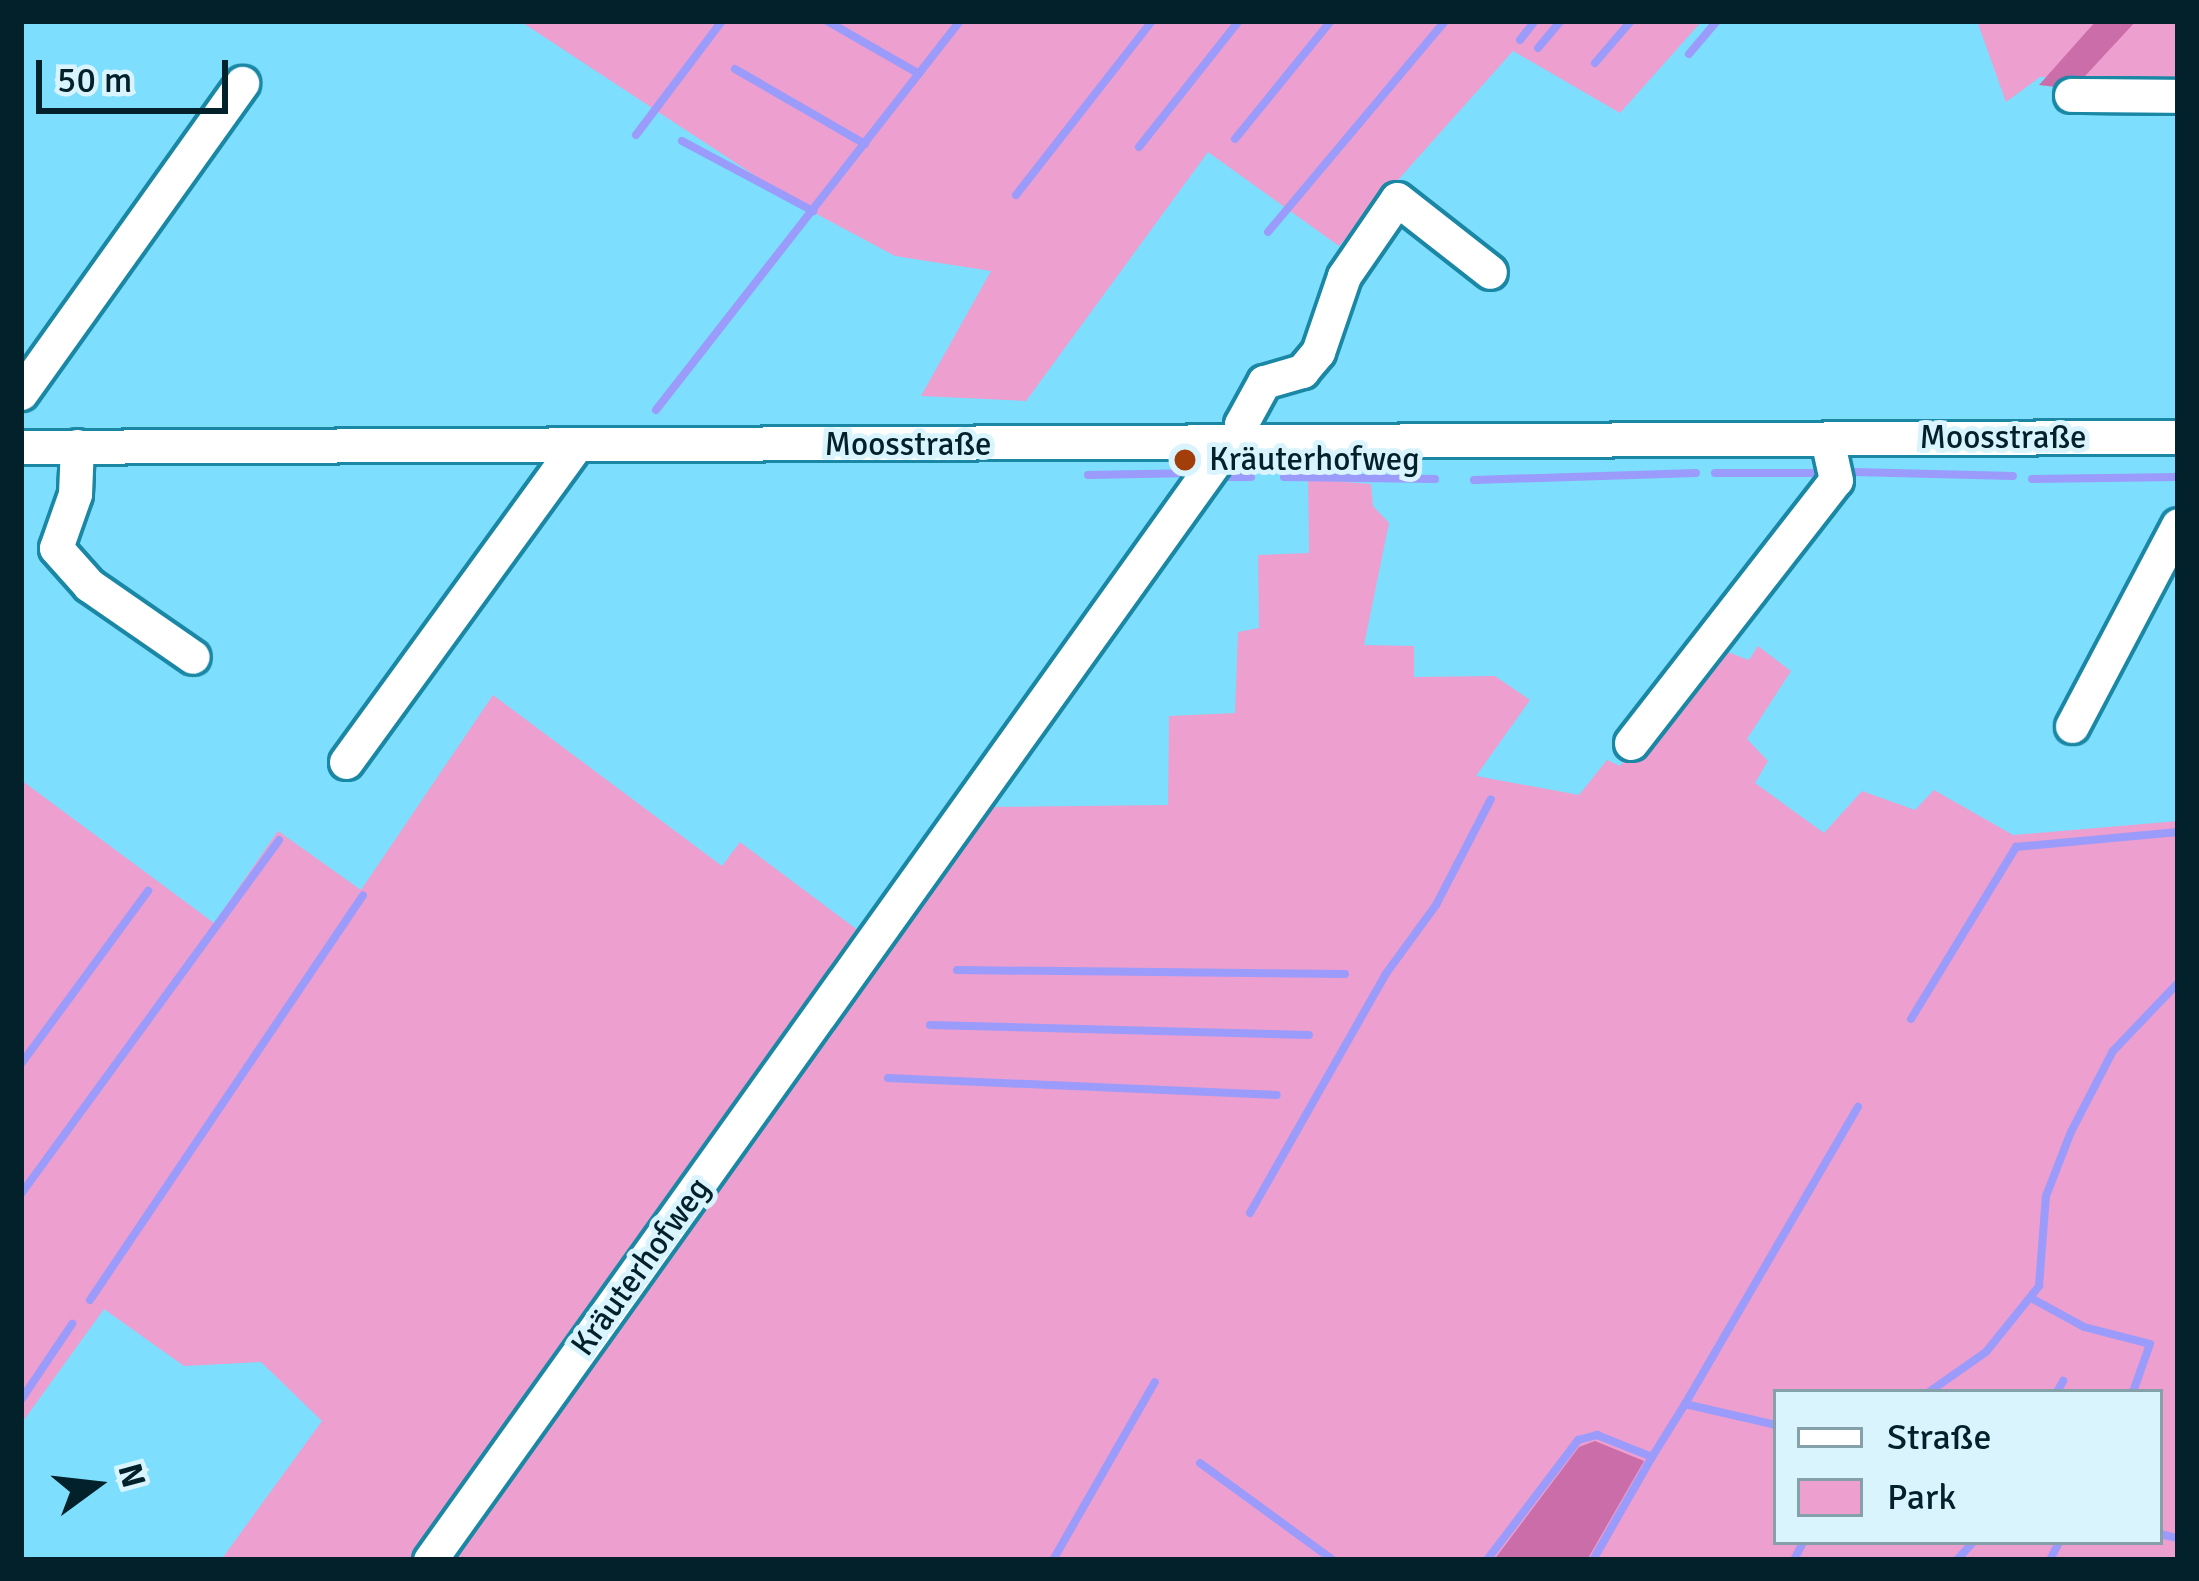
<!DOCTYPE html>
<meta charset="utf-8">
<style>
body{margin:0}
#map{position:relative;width:2199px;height:1581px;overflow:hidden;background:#7edefe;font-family:Signika,sans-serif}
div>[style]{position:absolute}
.green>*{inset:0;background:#ed9fcf}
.forest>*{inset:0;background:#ca6da9}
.stream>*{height:8px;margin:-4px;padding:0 4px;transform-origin:4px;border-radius:4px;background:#9a9bfb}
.roads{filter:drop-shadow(3px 0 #1a87a5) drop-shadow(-3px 0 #1a87a5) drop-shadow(0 3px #1a87a5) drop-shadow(0 -3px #1a87a5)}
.minor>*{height:33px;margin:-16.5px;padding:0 16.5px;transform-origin:16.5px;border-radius:16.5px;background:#fff}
.dots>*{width:33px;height:33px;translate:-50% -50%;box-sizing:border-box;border:6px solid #daf4fe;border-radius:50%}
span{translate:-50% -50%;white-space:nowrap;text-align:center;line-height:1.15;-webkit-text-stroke:10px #daf4fe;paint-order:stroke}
.street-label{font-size:33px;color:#02212a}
.poi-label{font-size:33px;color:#02212a}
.left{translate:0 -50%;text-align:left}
.frame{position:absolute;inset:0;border:24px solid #02212a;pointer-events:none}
.legend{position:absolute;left:1773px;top:1389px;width:390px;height:156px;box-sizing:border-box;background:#daf4fe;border:3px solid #84a0a9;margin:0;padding:15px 21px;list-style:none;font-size:36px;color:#02212a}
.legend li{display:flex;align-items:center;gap:24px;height:60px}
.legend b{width:60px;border:3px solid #84a0a9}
.north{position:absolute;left:36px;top:1425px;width:120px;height:120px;-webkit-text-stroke:9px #daf4fe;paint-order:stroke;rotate:75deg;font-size:33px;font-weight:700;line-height:48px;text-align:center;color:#02212a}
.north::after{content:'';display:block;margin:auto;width:42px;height:54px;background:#02212a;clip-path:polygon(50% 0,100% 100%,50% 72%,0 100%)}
.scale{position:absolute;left:36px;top:60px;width:192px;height:54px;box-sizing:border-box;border:6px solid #02212a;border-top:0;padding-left:15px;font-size:36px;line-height:42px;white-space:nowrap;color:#02212a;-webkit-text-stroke:9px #daf4fe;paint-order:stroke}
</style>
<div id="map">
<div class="green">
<div style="clip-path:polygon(520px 21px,1702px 21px,1620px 113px,1513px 51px,1339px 246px,1208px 152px,1026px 401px,921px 396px,991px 271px,895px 256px,798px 204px)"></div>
<div style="clip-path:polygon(1977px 21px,2178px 21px,2178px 80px,2040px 77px,2006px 102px)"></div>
<div style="clip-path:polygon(evenodd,1308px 479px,1371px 484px,1373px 506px,1389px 523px,1364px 645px,1414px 646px,1414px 677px,1495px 676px,1530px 700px,1476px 776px,1579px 795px,1607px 760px,1620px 766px,1719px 649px,1749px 660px,1758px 646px,1791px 671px,1747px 739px,1768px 761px,1755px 783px,1824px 833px,1862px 791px,1915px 810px,1934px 790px,2013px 835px,2178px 821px,2178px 1560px,221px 1560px,322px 1421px,261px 1362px,184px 1366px,104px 1309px,21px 1424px,21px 780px,214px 923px,278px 831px,361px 890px,493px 695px,722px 866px,740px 842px,883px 949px,986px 807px,1168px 805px,1169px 716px,1235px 713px,1238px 632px,1259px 628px,1258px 555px,1309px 553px,1308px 479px,1776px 1392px,2160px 1392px,2160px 1542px,1776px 1542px,1776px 1392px)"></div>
</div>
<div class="forest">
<div style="clip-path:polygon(2096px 21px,2136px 21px,2073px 89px,2039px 85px)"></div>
<div style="clip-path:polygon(1595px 1441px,1644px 1461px,1587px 1560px,1494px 1560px,1579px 1447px)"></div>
</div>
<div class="stream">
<div style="left:827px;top:21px;width:106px;rotate:29.9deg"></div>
<div style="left:1520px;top:40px;width:24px;rotate:-52deg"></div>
<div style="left:1538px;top:48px;width:35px;rotate:-50deg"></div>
<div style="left:1689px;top:54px;width:43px;rotate:-49.7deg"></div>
<div style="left:1595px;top:63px;width:55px;rotate:-49.4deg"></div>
<div style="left:735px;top:69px;width:150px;rotate:30deg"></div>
<div style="left:636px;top:135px;width:143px;rotate:-53deg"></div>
<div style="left:1235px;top:139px;width:152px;rotate:-50.9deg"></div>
<div style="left:682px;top:141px;width:149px;rotate:28.1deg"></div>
<div style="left:1139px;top:147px;width:161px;rotate:-51.6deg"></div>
<div style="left:1016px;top:195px;width:221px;rotate:-52deg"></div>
<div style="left:1268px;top:232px;width:275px;rotate:-50deg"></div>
<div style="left:656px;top:410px;width:494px;rotate:-52deg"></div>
<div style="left:1854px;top:472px;width:159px;rotate:1.4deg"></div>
<div style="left:1715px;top:473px;width:112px"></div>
<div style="left:1088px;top:475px;width:107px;rotate:-1.1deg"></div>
<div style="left:1223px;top:477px;width:28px"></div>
<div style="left:1284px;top:477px;width:151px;rotate:0.8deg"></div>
<div style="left:2032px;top:479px;width:146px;rotate:-0.8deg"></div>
<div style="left:1474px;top:480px;width:222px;rotate:-1.8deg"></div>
<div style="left:957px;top:970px;width:388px;rotate:0.6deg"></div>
<div style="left:1911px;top:1019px;width:202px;rotate:-58.6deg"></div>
<div style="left:2016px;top:847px;width:163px;rotate:-5.3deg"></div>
<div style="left:930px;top:1025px;width:379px;rotate:1.5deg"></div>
<div style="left:21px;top:1064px;width:215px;rotate:-53.7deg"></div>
<div style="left:888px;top:1078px;width:389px;rotate:2.5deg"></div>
<div style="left:21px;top:1194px;width:438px;rotate:-53.9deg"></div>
<div style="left:1250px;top:1213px;width:274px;rotate:-60.4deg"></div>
<div style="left:1385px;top:975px;width:87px;rotate:-53.9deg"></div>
<div style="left:1436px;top:905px;width:119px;rotate:-62.6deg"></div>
<div style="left:2031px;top:1298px;width:60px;rotate:28.7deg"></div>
<div style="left:2084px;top:1327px;width:68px;rotate:14.4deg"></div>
<div style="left:2150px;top:1344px;width:51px;rotate:109.5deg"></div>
<div style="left:90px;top:1300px;width:488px;rotate:-56deg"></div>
<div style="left:1929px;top:1392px;width:70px;rotate:-35.1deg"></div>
<div style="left:1986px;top:1352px;width:85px;rotate:-51.2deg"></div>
<div style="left:2039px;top:1286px;width:90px;rotate:-85.6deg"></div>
<div style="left:2046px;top:1196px;width:69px;rotate:-68.7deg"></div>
<div style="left:2071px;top:1132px;width:91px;rotate:-62.6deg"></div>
<div style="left:2113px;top:1051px;width:94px;rotate:-46.3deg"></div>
<div style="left:2057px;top:1392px;width:13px;rotate:-61deg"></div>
<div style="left:21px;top:1400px;width:92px;rotate:-56.1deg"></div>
<div style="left:1685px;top:1404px;width:344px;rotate:-59.8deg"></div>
<div style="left:1200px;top:1463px;width:165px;rotate:36.1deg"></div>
<div style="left:2160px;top:1534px;width:18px;rotate:13deg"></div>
<div style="left:1053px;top:1560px;width:205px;rotate:-60.2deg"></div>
<div style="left:1487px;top:1560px;width:151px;rotate:-52.8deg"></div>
<div style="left:1578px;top:1440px;width:20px;rotate:-15deg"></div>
<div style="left:1597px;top:1435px;width:59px;rotate:21.8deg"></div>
<div style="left:1652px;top:1457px;width:62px;rotate:-58.1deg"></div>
<div style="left:1685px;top:1404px;width:93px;rotate:13deg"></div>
<div style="left:1593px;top:1560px;width:119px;rotate:-60.2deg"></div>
<div style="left:1794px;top:1560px;width:20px;rotate:-63deg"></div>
<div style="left:1957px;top:1560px;width:24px;rotate:-48deg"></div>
<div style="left:2050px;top:1560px;width:20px;rotate:-63deg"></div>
</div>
<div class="roads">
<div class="minor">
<div style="left:2071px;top:95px;width:107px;rotate:0.5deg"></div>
<div style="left:21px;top:393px;width:381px;rotate:-54.5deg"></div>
<div style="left:1240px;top:445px;width:21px;rotate:-87deg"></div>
<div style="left:1241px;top:424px;width:48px;rotate:-61.3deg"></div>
<div style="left:1264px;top:382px;width:40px;rotate:-16deg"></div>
<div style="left:1302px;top:371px;width:25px;rotate:-50deg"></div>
<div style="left:1318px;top:352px;width:80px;rotate:-71.1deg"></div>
<div style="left:1344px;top:276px;width:93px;rotate:-55.5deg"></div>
<div style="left:1397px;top:199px;width:118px;rotate:38.1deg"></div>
<div style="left:77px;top:446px;width:48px;rotate:92.4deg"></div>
<div style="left:75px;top:494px;width:57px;rotate:109.4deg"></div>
<div style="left:56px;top:548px;width:50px;rotate:48.3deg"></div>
<div style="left:89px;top:585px;width:126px;rotate:34.7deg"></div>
<div style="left:21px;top:447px;width:2157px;rotate:-0.27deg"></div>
<div style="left:2072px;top:726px;width:227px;rotate:-62.2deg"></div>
<div style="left:1631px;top:743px;width:333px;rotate:-52.1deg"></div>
<div style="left:1836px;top:480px;width:42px;rotate:-102.4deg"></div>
<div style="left:346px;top:762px;width:391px;rotate:-54deg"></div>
<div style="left:430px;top:1560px;width:1371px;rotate:-54.44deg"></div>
</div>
</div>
<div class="dots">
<div style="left:1185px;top:460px;background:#a23e0a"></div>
</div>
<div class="street-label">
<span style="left:2003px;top:438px">Moosstraße</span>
<span style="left:908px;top:445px">Moosstraße</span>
<span style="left:641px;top:1267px;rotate:-54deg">Kräuterhofweg</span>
</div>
<div class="poi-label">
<span class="left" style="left:1209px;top:460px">Kräuterhofweg</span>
</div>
<div class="frame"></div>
<ul class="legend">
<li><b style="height:15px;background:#fff"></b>Straße</li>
<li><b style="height:33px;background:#ed9fcf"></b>Park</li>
</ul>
<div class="north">N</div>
<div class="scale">50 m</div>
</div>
